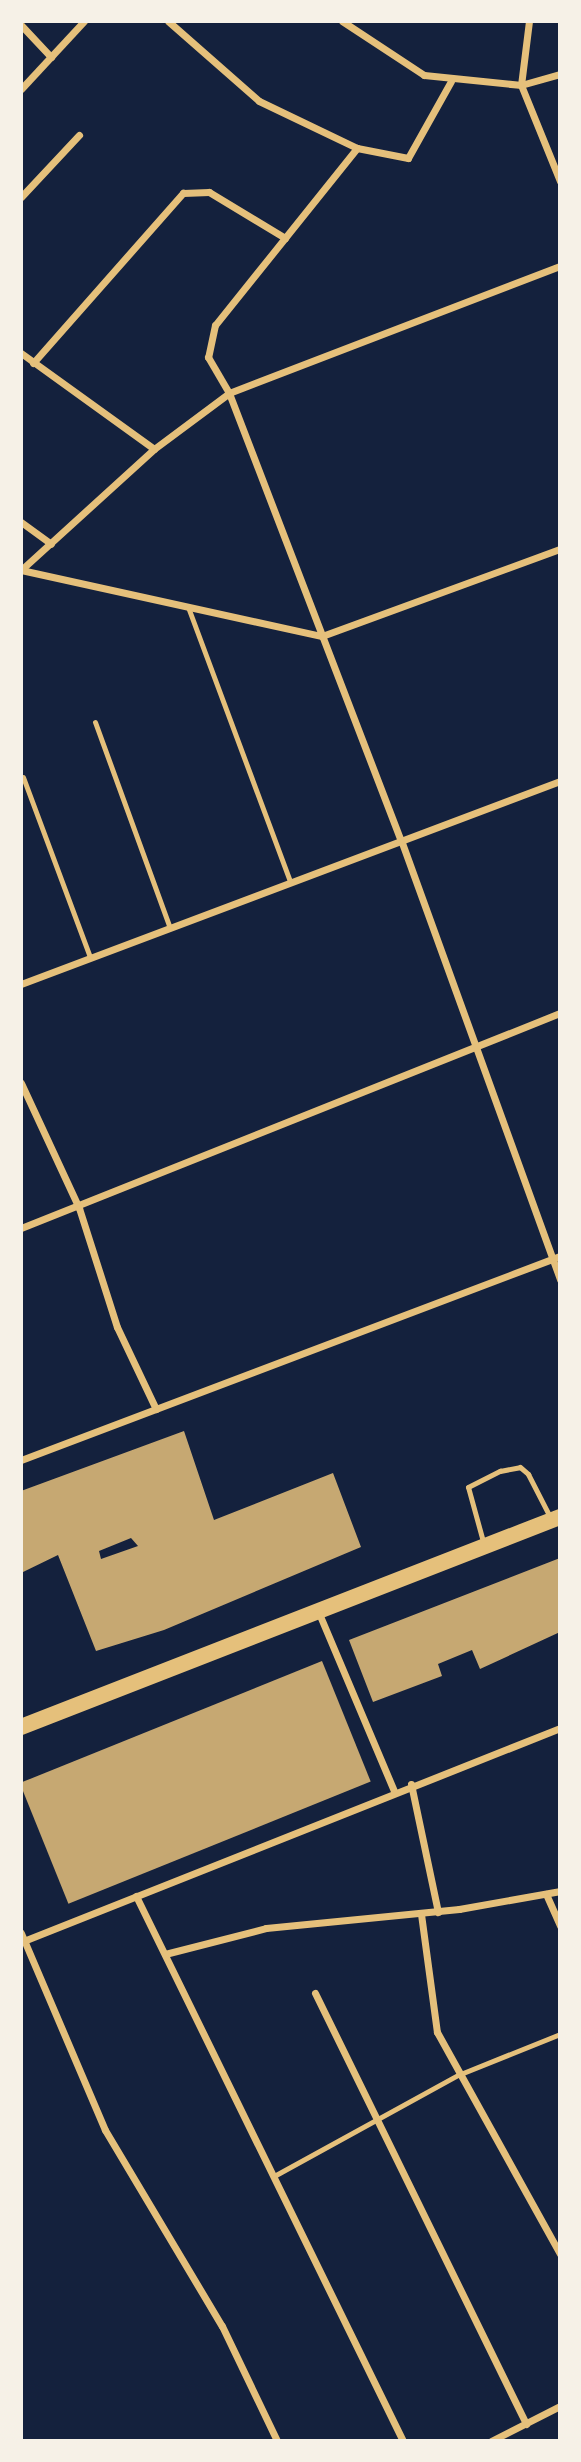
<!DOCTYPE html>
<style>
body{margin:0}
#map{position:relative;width:581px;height:2462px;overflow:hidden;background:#14213d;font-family:Karla,sans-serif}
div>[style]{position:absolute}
.building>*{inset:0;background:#c6a872;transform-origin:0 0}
.service>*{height:5px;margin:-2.5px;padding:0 2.5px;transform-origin:2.5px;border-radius:2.5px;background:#e5c07b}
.minor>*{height:7px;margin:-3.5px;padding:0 3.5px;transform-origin:3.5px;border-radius:3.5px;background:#e5c07b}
.primary>*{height:16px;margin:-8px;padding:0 8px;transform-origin:8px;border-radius:8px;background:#e5c07b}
span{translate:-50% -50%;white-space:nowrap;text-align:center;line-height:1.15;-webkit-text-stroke:5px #f6f1e7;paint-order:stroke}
.frame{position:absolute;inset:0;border:23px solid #f6f1e7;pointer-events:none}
</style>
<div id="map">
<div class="building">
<div style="clip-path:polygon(evenodd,184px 1431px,214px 1520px,333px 1473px,361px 1547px,164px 1630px,96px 1651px,58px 1555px,21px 1573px,21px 1491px,184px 1431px,131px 1538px,138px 1546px,101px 1559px,99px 1551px,131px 1538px)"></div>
<div style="clip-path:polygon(560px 1558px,560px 1632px,480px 1669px,472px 1650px,438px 1664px,442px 1676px,373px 1702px,349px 1640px)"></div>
<div style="left:322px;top:1661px;width:130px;height:326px;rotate:68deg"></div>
</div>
<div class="service">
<div style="left:188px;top:607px;width:293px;rotate:69.6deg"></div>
<div style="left:95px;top:722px;width:219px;rotate:70deg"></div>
<div style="left:23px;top:777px;width:192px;rotate:69.6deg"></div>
<div style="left:484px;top:1545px;width:60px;rotate:-105.4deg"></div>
<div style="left:468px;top:1487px;width:36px;rotate:-27deg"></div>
<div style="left:500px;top:1471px;width:20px;rotate:-11deg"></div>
<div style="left:520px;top:1467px;width:11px;rotate:41deg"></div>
<div style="left:528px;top:1474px;width:48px;rotate:62.9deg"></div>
<div style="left:274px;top:2176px;width:210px;rotate:-28.8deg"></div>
<div style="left:458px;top:2075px;width:110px;rotate:-21.9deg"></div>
</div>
<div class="minor">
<div style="left:168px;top:21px;width:121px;rotate:41.3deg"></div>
<div style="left:259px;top:101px;width:109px;rotate:25.6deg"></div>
<div style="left:357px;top:148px;width:227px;rotate:128.7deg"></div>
<div style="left:215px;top:325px;width:33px;rotate:102deg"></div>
<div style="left:208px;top:357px;width:42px;rotate:59.7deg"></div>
<div style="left:229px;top:393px;width:479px;rotate:69deg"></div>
<div style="left:401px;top:840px;width:468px;rotate:70.1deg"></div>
<div style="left:342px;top:21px;width:98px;rotate:33.4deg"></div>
<div style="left:424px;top:75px;width:98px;rotate:5.9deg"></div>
<div style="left:521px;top:85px;width:41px;rotate:-15.8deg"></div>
<div style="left:529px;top:21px;width:64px;rotate:97.1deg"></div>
<div style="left:521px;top:85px;width:104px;rotate:67.9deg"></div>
<div style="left:21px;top:25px;width:44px;rotate:46.8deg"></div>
<div style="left:21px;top:89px;width:93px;rotate:-47.2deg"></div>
<div style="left:357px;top:148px;width:52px;rotate:11.1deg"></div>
<div style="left:408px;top:158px;width:88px;rotate:-60.8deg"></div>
<div style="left:21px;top:197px;width:85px;rotate:-46.9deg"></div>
<div style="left:21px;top:353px;width:164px;rotate:35.8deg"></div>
<div style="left:33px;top:363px;width:227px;rotate:-48.6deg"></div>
<div style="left:183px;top:193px;width:26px;rotate:-2deg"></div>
<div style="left:209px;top:192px;width:89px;rotate:31.2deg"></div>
<div style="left:21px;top:522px;width:37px;rotate:36deg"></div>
<div style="left:21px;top:570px;width:180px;rotate:-42.3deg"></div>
<div style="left:154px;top:449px;width:94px;rotate:-36.7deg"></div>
<div style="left:229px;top:393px;width:355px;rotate:-21deg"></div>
<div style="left:21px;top:570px;width:308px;rotate:12.4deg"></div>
<div style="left:322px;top:636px;width:253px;rotate:-20.1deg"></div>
<div style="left:21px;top:984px;width:576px;rotate:-20.64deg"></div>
<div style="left:21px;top:1083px;width:138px;rotate:65.1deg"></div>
<div style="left:79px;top:1208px;width:125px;rotate:72.3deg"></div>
<div style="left:117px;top:1327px;width:91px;rotate:64.6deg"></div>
<div style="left:21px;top:1228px;width:580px;rotate:-21.75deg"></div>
<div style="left:21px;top:1460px;width:576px;rotate:-20.73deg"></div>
<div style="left:318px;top:1611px;width:195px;rotate:67.1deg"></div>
<div style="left:411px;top:1784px;width:131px;rotate:78.1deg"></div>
<div style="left:546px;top:1894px;width:35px;rotate:66deg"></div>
<div style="left:136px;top:1896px;width:607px;rotate:63.9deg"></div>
<div style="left:421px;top:1914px;width:119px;rotate:82.3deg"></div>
<div style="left:437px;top:2032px;width:254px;rotate:61deg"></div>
<div style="left:21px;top:1933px;width:214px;rotate:66.9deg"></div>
<div style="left:105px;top:2130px;width:228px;rotate:59.2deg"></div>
<div style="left:222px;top:2326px;width:127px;rotate:64.4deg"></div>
<div style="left:21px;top:1942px;width:580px;rotate:-21.65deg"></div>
<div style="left:165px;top:1954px;width:104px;rotate:-14.4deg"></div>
<div style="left:266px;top:1928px;width:194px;rotate:-5.6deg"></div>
<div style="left:459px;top:1909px;width:103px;rotate:-10.1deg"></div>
<div style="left:315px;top:1993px;width:480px;rotate:63.9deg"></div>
<div style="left:491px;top:2441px;width:77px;rotate:-26.9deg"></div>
</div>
<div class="primary">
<div style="left:21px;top:1727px;width:578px;rotate:-21.29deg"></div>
</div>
<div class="frame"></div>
</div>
